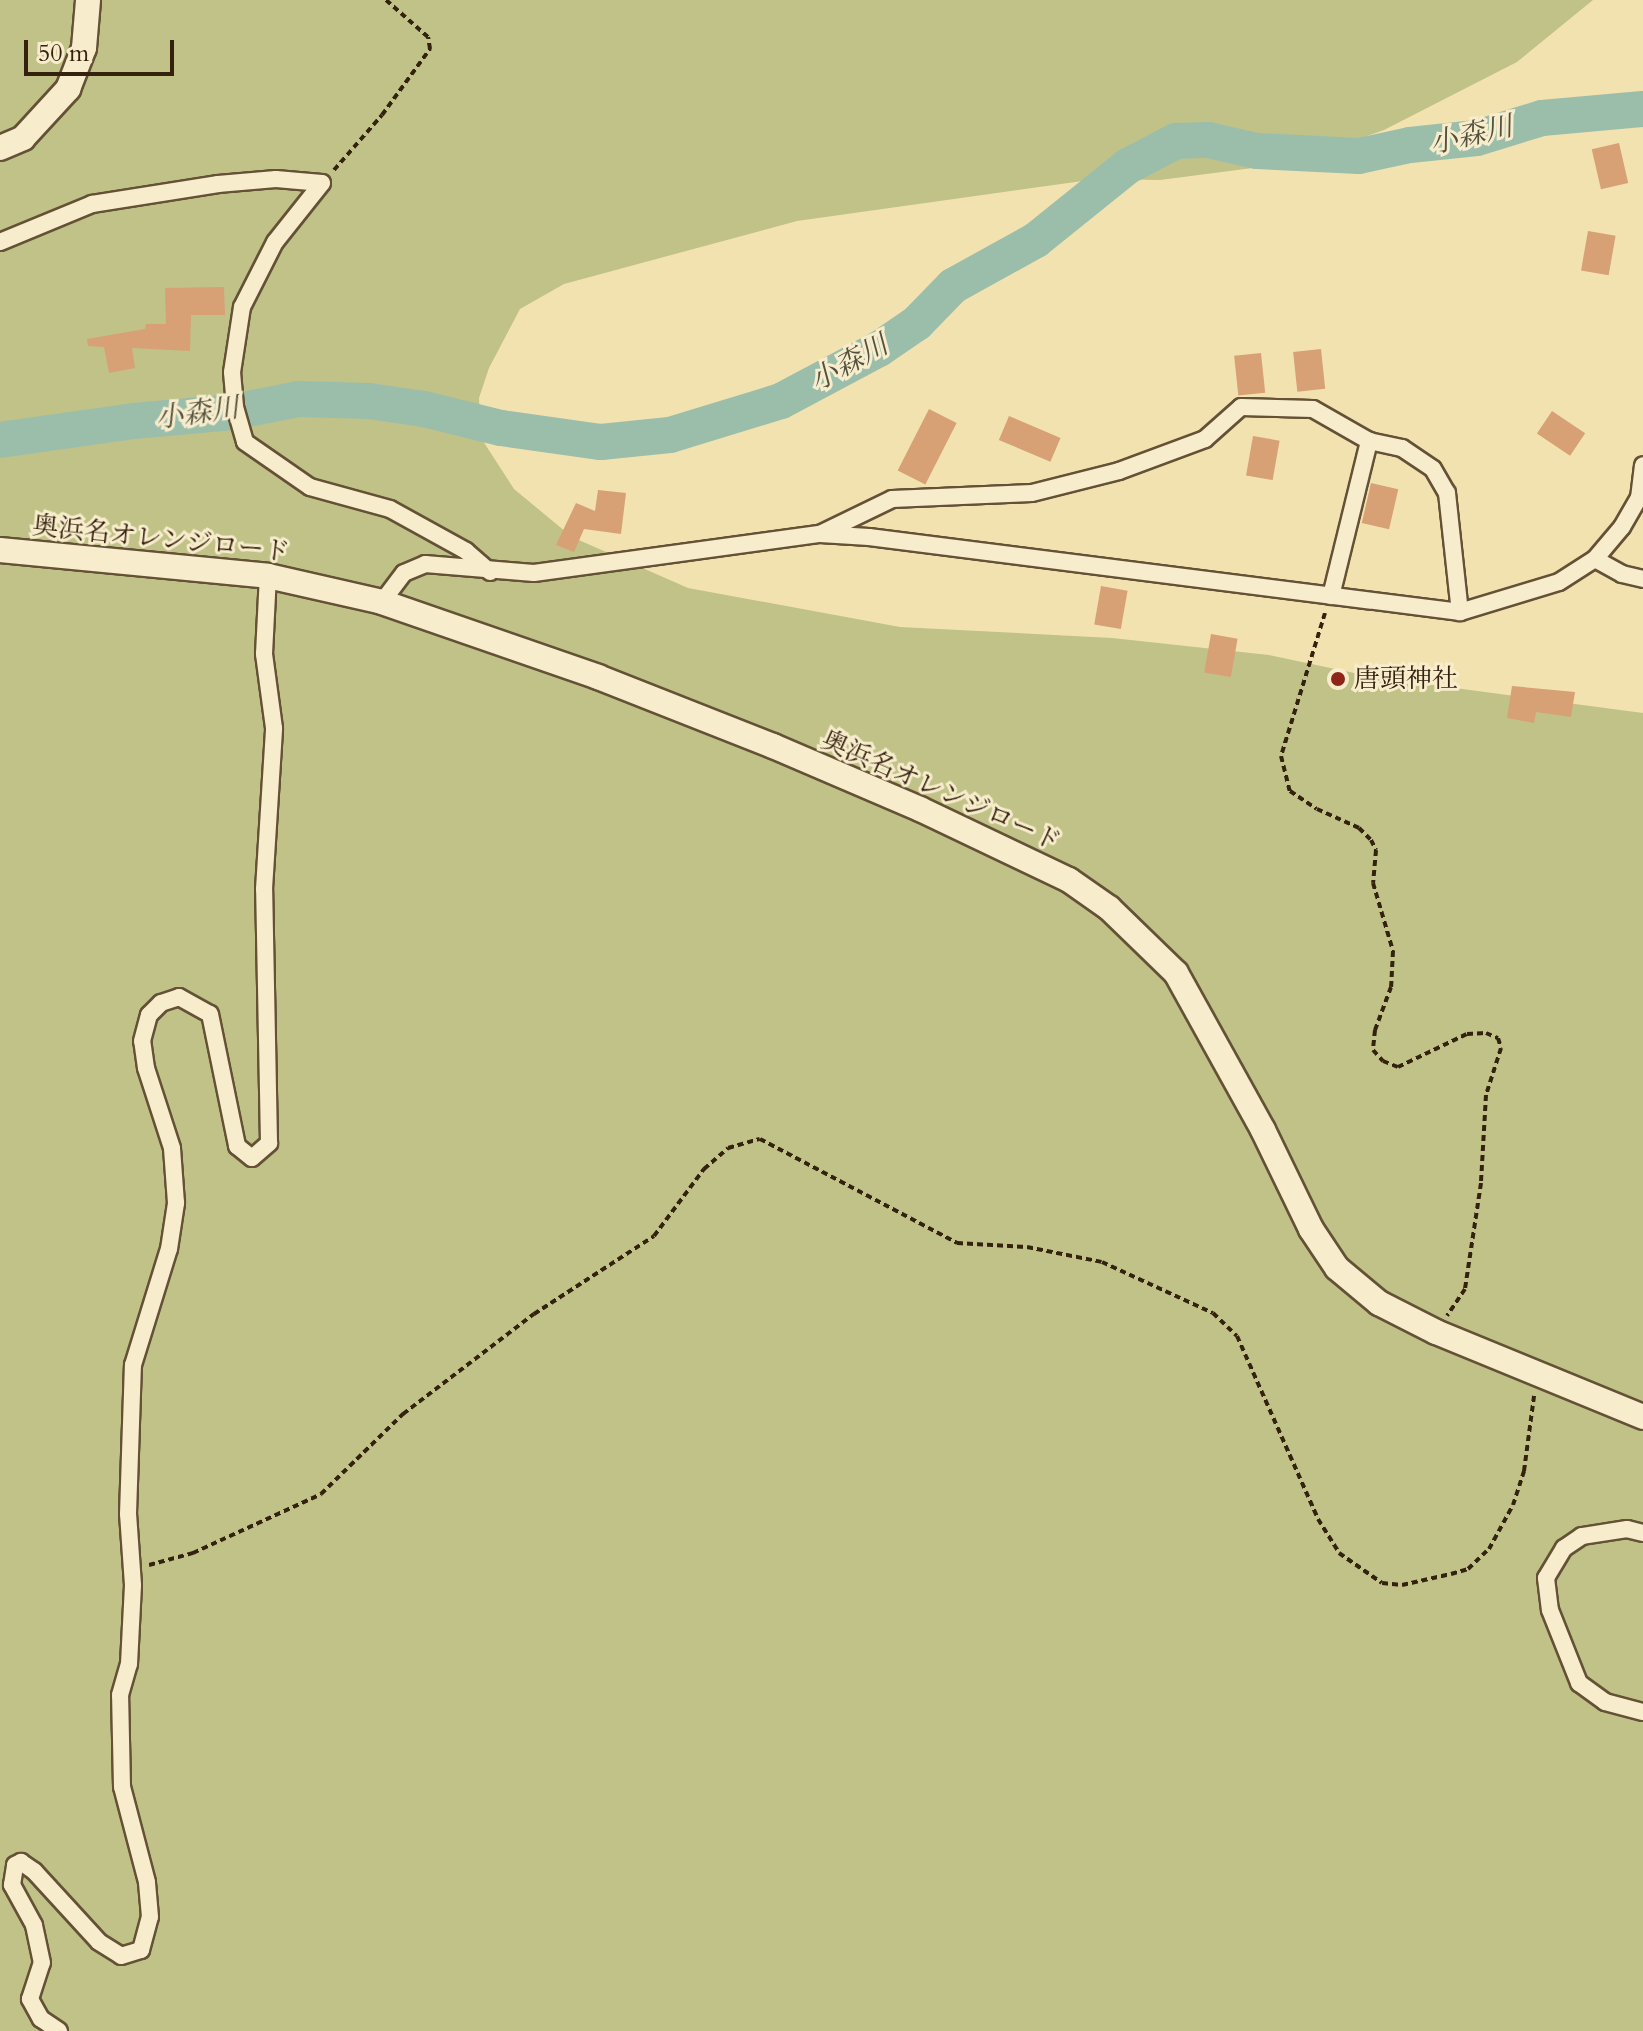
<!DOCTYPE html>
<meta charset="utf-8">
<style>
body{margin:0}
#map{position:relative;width:1643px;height:2031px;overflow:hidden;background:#f2e2b0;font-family:Cardo,"Noto Serif JP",serif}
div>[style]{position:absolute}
.green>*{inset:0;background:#c0c287}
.river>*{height:36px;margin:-18px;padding:0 18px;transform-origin:18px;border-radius:18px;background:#9bbeab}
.building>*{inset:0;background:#d7a075;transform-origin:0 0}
.path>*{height:4px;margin-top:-2px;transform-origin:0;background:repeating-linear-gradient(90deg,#34210e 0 6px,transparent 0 10px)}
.roads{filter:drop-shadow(2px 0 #645136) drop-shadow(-2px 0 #645136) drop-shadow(0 2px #645136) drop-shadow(0 -2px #645136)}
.street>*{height:16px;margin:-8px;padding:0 8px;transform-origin:8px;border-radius:8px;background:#f7eccc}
.secondary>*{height:24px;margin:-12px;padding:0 12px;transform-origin:12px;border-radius:12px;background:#f7eccc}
.dots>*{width:22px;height:22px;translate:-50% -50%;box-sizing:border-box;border:4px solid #f7eccc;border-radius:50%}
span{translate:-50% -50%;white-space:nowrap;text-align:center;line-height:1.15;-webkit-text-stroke:6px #f7eccc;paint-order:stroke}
.street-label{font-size:26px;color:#34210e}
.poi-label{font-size:26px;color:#34210e}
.left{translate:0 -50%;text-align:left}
.water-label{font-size:28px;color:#53503d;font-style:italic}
.scale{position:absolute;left:24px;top:40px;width:150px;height:36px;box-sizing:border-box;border:4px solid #34210e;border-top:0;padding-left:10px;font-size:24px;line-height:28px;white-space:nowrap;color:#34210e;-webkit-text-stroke:6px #f7eccc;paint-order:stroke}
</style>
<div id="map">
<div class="green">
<div style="clip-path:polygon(0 0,1593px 0,1517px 62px,1384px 130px,1291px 163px,1160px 180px,1097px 179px,797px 221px,564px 284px,520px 309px,489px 368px,479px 398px,481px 438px,514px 489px,572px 537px,688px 588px,900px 627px,1112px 638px,1269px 655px,1373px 677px,1643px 713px,1643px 2031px,0 2031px)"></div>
</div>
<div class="river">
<div style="left:0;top:440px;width:135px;rotate:-8.1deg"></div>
<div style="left:134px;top:421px;width:99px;rotate:-5.2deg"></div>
<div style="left:233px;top:412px;width:66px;rotate:-11.3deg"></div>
<div style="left:298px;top:399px;width:71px;rotate:1.6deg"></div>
<div style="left:369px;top:401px;width:56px;rotate:8.3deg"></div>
<div style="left:424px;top:409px;width:79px;rotate:13.9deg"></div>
<div style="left:501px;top:428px;width:101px;rotate:8deg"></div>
<div style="left:601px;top:442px;width:69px;rotate:-5.8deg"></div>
<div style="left:670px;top:435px;width:116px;rotate:-17deg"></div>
<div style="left:781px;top:401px;width:111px;rotate:-28deg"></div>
<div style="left:879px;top:349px;width:46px;rotate:-34.4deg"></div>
<div style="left:917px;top:323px;width:52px;rotate:-45.8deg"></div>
<div style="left:953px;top:286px;width:95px;rotate:-29deg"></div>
<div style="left:1036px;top:240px;width:118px;rotate:-38.8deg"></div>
<div style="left:1128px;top:166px;width:54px;rotate:-27.5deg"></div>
<div style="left:1176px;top:141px;width:32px;rotate:-2deg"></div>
<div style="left:1208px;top:140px;width:50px;rotate:12.7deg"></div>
<div style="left:1257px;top:151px;width:102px;rotate:2.8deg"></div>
<div style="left:1359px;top:156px;width:52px;rotate:-12.2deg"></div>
<div style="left:1410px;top:145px;width:67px;rotate:-6deg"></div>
<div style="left:1477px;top:138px;width:68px;rotate:-17.1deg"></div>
<div style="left:1542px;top:118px;width:101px;rotate:-5.1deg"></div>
</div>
<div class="building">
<div style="left:1619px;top:143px;width:41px;height:28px;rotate:77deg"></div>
<div style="left:1588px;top:231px;width:28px;height:40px;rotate:10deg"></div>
<div style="clip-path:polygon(224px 287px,225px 315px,191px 315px,190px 351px,132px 348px,135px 368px,109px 373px,104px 347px,88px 346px,87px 339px,145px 329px,146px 324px,166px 324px,165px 288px)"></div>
<div style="left:1321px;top:349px;width:40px;height:28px;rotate:84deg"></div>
<div style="left:1261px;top:353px;width:40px;height:27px;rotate:84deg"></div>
<div style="left:929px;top:409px;width:31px;height:69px;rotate:27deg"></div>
<div style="left:1552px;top:411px;width:40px;height:27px;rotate:34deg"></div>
<div style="left:1009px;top:416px;width:56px;height:26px;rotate:23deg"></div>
<div style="left:1253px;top:436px;width:27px;height:40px;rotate:10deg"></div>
<div style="left:1371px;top:483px;width:28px;height:41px;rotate:13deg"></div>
<div style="clip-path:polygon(598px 490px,626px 493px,621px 534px,584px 529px,574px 552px,556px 545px,576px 503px,595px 511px)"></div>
<div style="left:1101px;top:586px;width:27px;height:39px;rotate:10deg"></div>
<div style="left:1211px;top:634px;width:27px;height:39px;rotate:10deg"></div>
<div style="clip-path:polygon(1512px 686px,1575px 692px,1571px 717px,1536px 712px,1534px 723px,1507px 718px)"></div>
</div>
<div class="path">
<div style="left:334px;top:170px;width:73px;rotate:-48.9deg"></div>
<div style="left:382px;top:115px;width:82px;rotate:-54deg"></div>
<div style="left:430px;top:49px;width:12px;rotate:-99deg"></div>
<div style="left:428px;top:37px;width:56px;rotate:-138.6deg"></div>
<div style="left:1325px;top:613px;width:150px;rotate:107.1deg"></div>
<div style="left:1281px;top:756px;width:36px;rotate:76deg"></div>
<div style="left:1290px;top:791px;width:32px;rotate:34deg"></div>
<div style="left:1317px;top:809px;width:46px;rotate:24.3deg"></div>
<div style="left:1359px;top:828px;width:17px;rotate:45deg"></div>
<div style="left:1371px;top:840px;width:11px;rotate:63deg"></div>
<div style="left:1376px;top:850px;width:33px;rotate:95deg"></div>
<div style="left:1373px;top:883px;width:71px;rotate:73.6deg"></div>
<div style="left:1393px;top:951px;width:36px;rotate:93deg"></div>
<div style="left:1391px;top:987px;width:46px;rotate:110.4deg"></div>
<div style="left:1375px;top:1030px;width:20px;rotate:96deg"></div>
<div style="left:1373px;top:1050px;width:15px;rotate:48deg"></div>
<div style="left:1383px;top:1061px;width:16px;rotate:22deg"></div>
<div style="left:1398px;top:1067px;width:76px;rotate:-25.6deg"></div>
<div style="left:1467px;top:1034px;width:19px;rotate:-3deg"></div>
<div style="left:1486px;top:1033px;width:13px;rotate:23deg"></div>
<div style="left:1498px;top:1038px;width:10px;rotate:73deg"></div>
<div style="left:1501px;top:1048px;width:49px;rotate:107.7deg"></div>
<div style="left:1486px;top:1095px;width:88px;rotate:93.3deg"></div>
<div style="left:1481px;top:1183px;width:107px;rotate:98.6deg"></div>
<div style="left:1465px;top:1289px;width:32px;rotate:124deg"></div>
<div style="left:149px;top:1565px;width:46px;rotate:-15.3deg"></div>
<div style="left:193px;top:1553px;width:141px;rotate:-24.7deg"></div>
<div style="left:321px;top:1494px;width:115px;rotate:-44.3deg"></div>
<div style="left:403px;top:1414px;width:165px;rotate:-37.4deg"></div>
<div style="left:534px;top:1314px;width:143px;rotate:-33deg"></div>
<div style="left:654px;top:1236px;width:84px;rotate:-53.3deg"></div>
<div style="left:704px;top:1169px;width:32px;rotate:-41deg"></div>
<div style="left:728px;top:1148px;width:33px;rotate:-16deg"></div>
<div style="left:760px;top:1139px;width:223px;rotate:27.8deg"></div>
<div style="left:957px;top:1243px;width:70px;rotate:3.3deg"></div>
<div style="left:1027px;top:1247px;width:76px;rotate:11.3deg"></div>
<div style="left:1102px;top:1262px;width:122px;rotate:24.7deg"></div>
<div style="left:1213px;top:1313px;width:33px;rotate:44deg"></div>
<div style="left:1237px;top:1336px;width:200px;rotate:66.1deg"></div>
<div style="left:1318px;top:1519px;width:40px;rotate:58deg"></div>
<div style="left:1339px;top:1553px;width:52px;rotate:34.9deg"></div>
<div style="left:1382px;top:1583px;width:20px;rotate:6deg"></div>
<div style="left:1402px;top:1585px;width:50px;rotate:-12.7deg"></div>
<div style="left:1451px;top:1574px;width:18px;rotate:-16deg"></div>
<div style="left:1468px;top:1569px;width:29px;rotate:-44deg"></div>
<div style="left:1489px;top:1549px;width:50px;rotate:-61.4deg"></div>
<div style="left:1513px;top:1505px;width:36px;rotate:-72deg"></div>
<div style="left:1524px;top:1471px;width:76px;rotate:-82.4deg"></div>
</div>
<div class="roads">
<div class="street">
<div style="left:322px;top:183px;width:75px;rotate:128.5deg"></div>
<div style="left:275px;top:242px;width:73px;rotate:116.9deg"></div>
<div style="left:242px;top:307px;width:66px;rotate:98.7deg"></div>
<div style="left:232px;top:372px;width:35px;rotate:85deg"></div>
<div style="left:235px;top:407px;width:36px;rotate:74deg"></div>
<div style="left:245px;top:442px;width:79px;rotate:34.7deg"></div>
<div style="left:310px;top:487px;width:83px;rotate:15.4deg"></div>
<div style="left:390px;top:509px;width:87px;rotate:28.9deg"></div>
<div style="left:466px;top:551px;width:32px;rotate:41deg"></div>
<div style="left:0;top:242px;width:100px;rotate:-22.4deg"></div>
<div style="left:92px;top:204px;width:128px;rotate:-9deg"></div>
<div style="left:218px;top:184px;width:58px;rotate:-4.9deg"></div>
<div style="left:276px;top:179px;width:46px;rotate:5deg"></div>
<div style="left:822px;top:533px;width:78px;rotate:-25.9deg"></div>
<div style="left:892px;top:499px;width:140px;rotate:-2.5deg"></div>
<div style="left:1032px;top:493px;width:90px;rotate:-14.2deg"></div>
<div style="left:1119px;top:471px;width:92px;rotate:-20.4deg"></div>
<div style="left:1205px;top:439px;width:48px;rotate:-41.6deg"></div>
<div style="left:1241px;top:407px;width:72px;rotate:1.6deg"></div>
<div style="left:1313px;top:409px;width:64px;rotate:29.7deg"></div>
<div style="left:1369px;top:441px;width:34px;rotate:12deg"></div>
<div style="left:1402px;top:448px;width:37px;rotate:34deg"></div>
<div style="left:1433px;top:469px;width:28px;rotate:60deg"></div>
<div style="left:1447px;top:493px;width:120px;rotate:83.8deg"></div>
<div style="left:1595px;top:559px;width:31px;rotate:29deg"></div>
<div style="left:1622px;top:574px;width:22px;rotate:13deg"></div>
<div style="left:1331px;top:596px;width:160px;rotate:-76.2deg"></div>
<div style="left:382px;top:602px;width:36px;rotate:-53deg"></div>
<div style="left:404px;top:573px;width:23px;rotate:-23deg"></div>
<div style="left:425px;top:564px;width:109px;rotate:4.7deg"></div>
<div style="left:534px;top:573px;width:289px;rotate:-7.8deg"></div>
<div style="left:820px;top:534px;width:49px;rotate:3.5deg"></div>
<div style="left:869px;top:537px;width:596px;rotate:7.23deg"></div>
<div style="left:1460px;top:612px;width:103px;rotate:-16.9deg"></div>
<div style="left:1559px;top:582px;width:43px;rotate:-32.6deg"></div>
<div style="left:1595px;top:559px;width:42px;rotate:-49.8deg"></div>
<div style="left:1622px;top:527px;width:34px;rotate:-60deg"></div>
<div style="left:1639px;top:498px;width:33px;rotate:-83deg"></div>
<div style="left:1643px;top:1533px;width:16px;rotate:-166deg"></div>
<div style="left:1627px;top:1529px;width:46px;rotate:171.2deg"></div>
<div style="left:1582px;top:1536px;width:22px;rotate:146deg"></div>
<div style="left:1564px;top:1548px;width:35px;rotate:121deg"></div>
<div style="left:1546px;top:1578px;width:32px;rotate:83deg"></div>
<div style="left:1550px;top:1610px;width:79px;rotate:68.3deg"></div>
<div style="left:1579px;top:1683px;width:32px;rotate:36deg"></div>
<div style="left:1605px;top:1702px;width:39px;rotate:15deg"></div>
<div style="left:59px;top:2031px;width:22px;rotate:-146deg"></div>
<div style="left:41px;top:2019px;width:23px;rotate:-119deg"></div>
<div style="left:30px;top:1999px;width:38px;rotate:-72deg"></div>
<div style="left:42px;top:1963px;width:39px;rotate:-102deg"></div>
<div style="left:34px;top:1925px;width:46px;rotate:-118.8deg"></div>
<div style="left:12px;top:1885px;width:20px;rotate:-81deg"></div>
<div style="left:15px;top:1865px;width:7px;rotate:-27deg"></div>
<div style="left:21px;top:1862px;width:16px;rotate:35deg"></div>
<div style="left:34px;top:1871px;width:96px;rotate:47.5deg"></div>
<div style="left:99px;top:1942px;width:26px;rotate:32deg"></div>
<div style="left:121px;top:1956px;width:21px;rotate:-17deg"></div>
<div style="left:141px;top:1950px;width:34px;rotate:-75deg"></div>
<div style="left:150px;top:1917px;width:35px;rotate:-95deg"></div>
<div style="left:147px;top:1882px;width:98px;rotate:-104.7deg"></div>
<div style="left:122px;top:1787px;width:92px;rotate:-91.2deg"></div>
<div style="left:120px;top:1695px;width:32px;rotate:-74deg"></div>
<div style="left:129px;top:1664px;width:79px;rotate:-87.1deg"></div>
<div style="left:133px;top:1585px;width:71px;rotate:-94deg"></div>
<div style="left:128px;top:1514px;width:149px;rotate:-88.1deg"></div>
<div style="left:133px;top:1365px;width:121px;rotate:-72.8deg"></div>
<div style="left:169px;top:1249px;width:47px;rotate:-81.3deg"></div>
<div style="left:176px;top:1203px;width:55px;rotate:-94.2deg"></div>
<div style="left:172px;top:1148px;width:84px;rotate:-108deg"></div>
<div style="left:146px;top:1068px;width:27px;rotate:-98deg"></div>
<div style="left:142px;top:1041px;width:27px;rotate:-75deg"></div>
<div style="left:149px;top:1015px;width:17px;rotate:-45deg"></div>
<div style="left:161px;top:1003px;width:19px;rotate:-18deg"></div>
<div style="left:179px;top:997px;width:35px;rotate:29deg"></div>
<div style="left:210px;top:1014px;width:135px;rotate:78.4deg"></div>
<div style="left:237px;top:1146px;width:19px;rotate:39deg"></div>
<div style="left:252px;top:1158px;width:23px;rotate:-41deg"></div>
<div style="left:269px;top:1143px;width:254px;rotate:-91.1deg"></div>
<div style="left:264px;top:889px;width:161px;rotate:-86.4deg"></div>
<div style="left:274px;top:728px;width:75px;rotate:-97.7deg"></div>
<div style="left:264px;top:654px;width:78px;rotate:-87.1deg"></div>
</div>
<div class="secondary">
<div style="left:0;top:148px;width:25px;rotate:-23deg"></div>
<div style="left:23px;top:138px;width:67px;rotate:-47.4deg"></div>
<div style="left:68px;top:89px;width:44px;rotate:-68.7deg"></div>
<div style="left:84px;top:48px;width:48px;rotate:-85.2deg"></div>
<div style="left:0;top:550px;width:269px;rotate:5.5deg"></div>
<div style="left:268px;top:576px;width:117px;rotate:12.8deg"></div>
<div style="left:382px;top:602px;width:229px;rotate:19.1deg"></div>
<div style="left:598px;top:677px;width:188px;rotate:21.5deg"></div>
<div style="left:773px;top:746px;width:160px;rotate:23.2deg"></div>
<div style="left:920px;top:809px;width:165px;rotate:25.5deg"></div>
<div style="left:1069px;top:880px;width:49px;rotate:35deg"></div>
<div style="left:1109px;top:908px;width:93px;rotate:44.1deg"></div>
<div style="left:1176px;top:973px;width:179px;rotate:61deg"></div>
<div style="left:1263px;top:1130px;width:110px;rotate:64.1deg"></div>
<div style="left:1311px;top:1229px;width:47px;rotate:56.3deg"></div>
<div style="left:1337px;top:1268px;width:55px;rotate:39.8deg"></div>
<div style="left:1379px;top:1303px;width:64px;rotate:27deg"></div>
<div style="left:1436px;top:1332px;width:224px;rotate:22.3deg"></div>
</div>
</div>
<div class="dots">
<div style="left:1338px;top:679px;background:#8f2418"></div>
</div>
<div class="street-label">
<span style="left:161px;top:539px;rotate:6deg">奥浜名オレンジロード</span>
<span style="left:941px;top:791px;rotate:24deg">奥浜名オレンジロード</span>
</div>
<div class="poi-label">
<span class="left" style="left:1354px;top:679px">唐頭神社</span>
</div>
<div class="water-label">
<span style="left:1471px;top:135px;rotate:-13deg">小森川</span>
<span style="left:849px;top:363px;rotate:-29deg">小森川</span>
<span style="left:197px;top:413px;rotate:-8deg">小森川</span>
</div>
<div class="scale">50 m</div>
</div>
